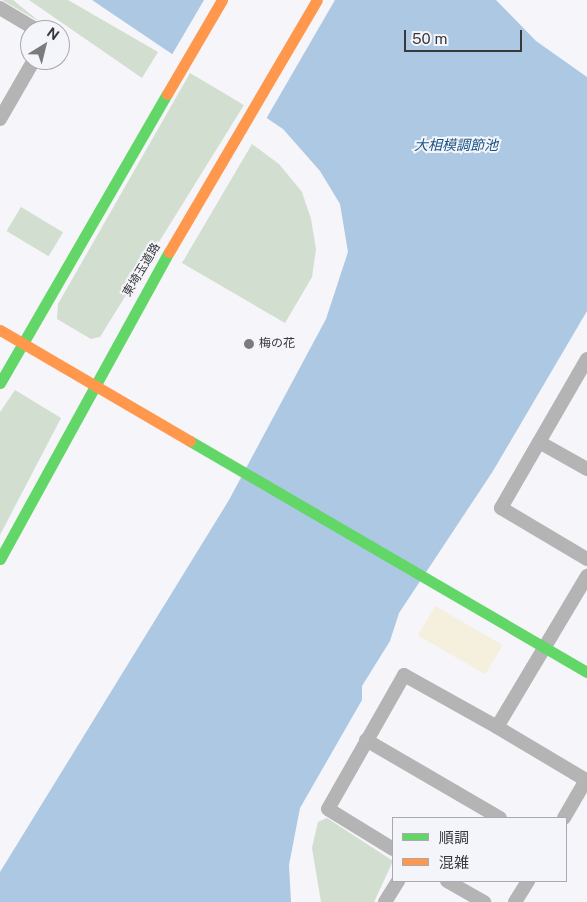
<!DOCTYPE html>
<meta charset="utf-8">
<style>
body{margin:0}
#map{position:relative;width:587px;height:902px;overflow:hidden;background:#f5f5fa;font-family:"Public Sans","Noto Sans JP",sans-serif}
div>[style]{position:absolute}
.green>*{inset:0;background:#d2ded0;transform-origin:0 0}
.sand>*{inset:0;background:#f5f0dd;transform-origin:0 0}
.water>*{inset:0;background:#acc8e3}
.pier>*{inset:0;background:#f5f5fa}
.street>*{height:14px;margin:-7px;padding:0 7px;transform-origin:7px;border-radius:7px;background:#b4b4b5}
.fast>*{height:11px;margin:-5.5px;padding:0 5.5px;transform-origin:5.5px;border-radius:5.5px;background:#63d668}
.slow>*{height:11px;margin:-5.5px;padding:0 5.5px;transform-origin:5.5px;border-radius:5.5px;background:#ff974d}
.dots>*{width:14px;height:14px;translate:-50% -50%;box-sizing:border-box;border:2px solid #f4f4fb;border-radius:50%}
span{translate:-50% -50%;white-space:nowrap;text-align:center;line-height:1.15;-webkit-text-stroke:4px #f4f4fb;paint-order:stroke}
.street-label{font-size:12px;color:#39393c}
.poi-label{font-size:12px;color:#39393c}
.left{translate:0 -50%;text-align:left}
.water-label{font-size:14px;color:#185484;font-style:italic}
.legend{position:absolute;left:392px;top:817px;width:175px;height:65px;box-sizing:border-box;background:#f4f4fb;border:1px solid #a9a9af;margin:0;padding:6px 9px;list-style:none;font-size:15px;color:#39393c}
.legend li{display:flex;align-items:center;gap:10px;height:25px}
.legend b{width:25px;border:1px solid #a9a9af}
.north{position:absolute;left:20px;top:20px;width:50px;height:50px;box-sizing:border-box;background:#f4f4fb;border:1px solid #a9a9af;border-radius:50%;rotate:36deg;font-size:14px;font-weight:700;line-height:20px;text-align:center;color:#39393c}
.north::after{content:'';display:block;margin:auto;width:18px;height:22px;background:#7b7b7e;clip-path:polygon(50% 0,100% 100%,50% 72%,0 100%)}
.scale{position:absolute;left:404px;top:30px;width:118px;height:22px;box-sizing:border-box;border:2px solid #39393c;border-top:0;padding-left:6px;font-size:15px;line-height:18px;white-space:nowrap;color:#39393c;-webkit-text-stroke:4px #f4f4fb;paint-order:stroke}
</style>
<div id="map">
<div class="green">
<div style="clip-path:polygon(2px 0,13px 0,40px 22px)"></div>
<div style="clip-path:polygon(29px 0,68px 0,158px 52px,142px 78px)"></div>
<div style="clip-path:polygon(190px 73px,244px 105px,100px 337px,91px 339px,57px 319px,58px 304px)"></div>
<div style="clip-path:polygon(252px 144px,279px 164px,302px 192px,311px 219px,316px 249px,312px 277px,285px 323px,182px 263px)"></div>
<div style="left:21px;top:207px;width:49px;height:28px;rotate:31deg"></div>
<div style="clip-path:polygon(15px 390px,61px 418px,0 535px,0 412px)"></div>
<div style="clip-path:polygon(327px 818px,393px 861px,374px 902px,321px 902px,312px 848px,318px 822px)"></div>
</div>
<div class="sand">
<div style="left:435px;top:606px;width:78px;height:34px;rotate:30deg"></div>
</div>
<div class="water">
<div style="clip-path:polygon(92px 0,496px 0,536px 41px,587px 77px,587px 311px,493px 471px,399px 613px,390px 641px,362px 686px,362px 700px,300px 808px,289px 865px,291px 902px,0 902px,0 872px,229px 500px,326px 319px,348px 252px,340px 204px,320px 171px,283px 129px)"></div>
</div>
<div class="pier">
<div style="clip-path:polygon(204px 0,335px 0,266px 119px,170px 58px)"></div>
</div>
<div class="street">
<div style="left:0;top:8px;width:43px;rotate:30.7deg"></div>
<div style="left:0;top:119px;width:68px;rotate:-60deg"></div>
<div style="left:587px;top:359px;width:172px;rotate:120deg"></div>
<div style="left:501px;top:508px;width:100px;rotate:30.7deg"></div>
<div style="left:539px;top:442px;width:55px;rotate:29.4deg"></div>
<div style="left:497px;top:727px;width:104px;rotate:30.8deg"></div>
<div style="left:586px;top:780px;width:44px;rotate:120.1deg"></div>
<div style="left:366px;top:740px;width:155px;rotate:30.2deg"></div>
<div style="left:393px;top:849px;width:76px;rotate:-148.4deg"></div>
<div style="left:328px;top:809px;width:154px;rotate:-60.4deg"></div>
<div style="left:404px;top:675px;width:107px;rotate:29.2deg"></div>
<div style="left:497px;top:727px;width:176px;rotate:-59.2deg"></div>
<div style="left:447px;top:881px;width:43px;rotate:29.6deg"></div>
<div style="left:385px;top:902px;width:25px;rotate:-58deg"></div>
<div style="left:515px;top:902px;width:25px;rotate:-58deg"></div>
</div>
<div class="fast">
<div style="left:0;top:383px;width:334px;rotate:-60deg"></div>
<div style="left:190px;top:441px;width:459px;rotate:30.2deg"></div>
<div style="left:0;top:559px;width:350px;rotate:-61.2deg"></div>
</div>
<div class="slow">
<div style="left:167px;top:94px;width:109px;rotate:-59.7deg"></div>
<div style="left:169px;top:252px;width:292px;rotate:-59.6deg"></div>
<div style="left:0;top:330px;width:220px;rotate:30.3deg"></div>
</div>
<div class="dots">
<div style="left:249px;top:344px;background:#7b7b7e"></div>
</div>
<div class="street-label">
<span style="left:142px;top:270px;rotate:-59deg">東埼玉道路</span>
</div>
<div class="poi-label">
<span class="left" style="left:259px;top:344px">梅の花</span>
</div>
<div class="water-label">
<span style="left:456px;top:145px">大相模調節池</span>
</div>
<ul class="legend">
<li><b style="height:6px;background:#63d668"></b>順調</li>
<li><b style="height:6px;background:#ff974d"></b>混雑</li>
</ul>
<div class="north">N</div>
<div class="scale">50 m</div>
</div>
